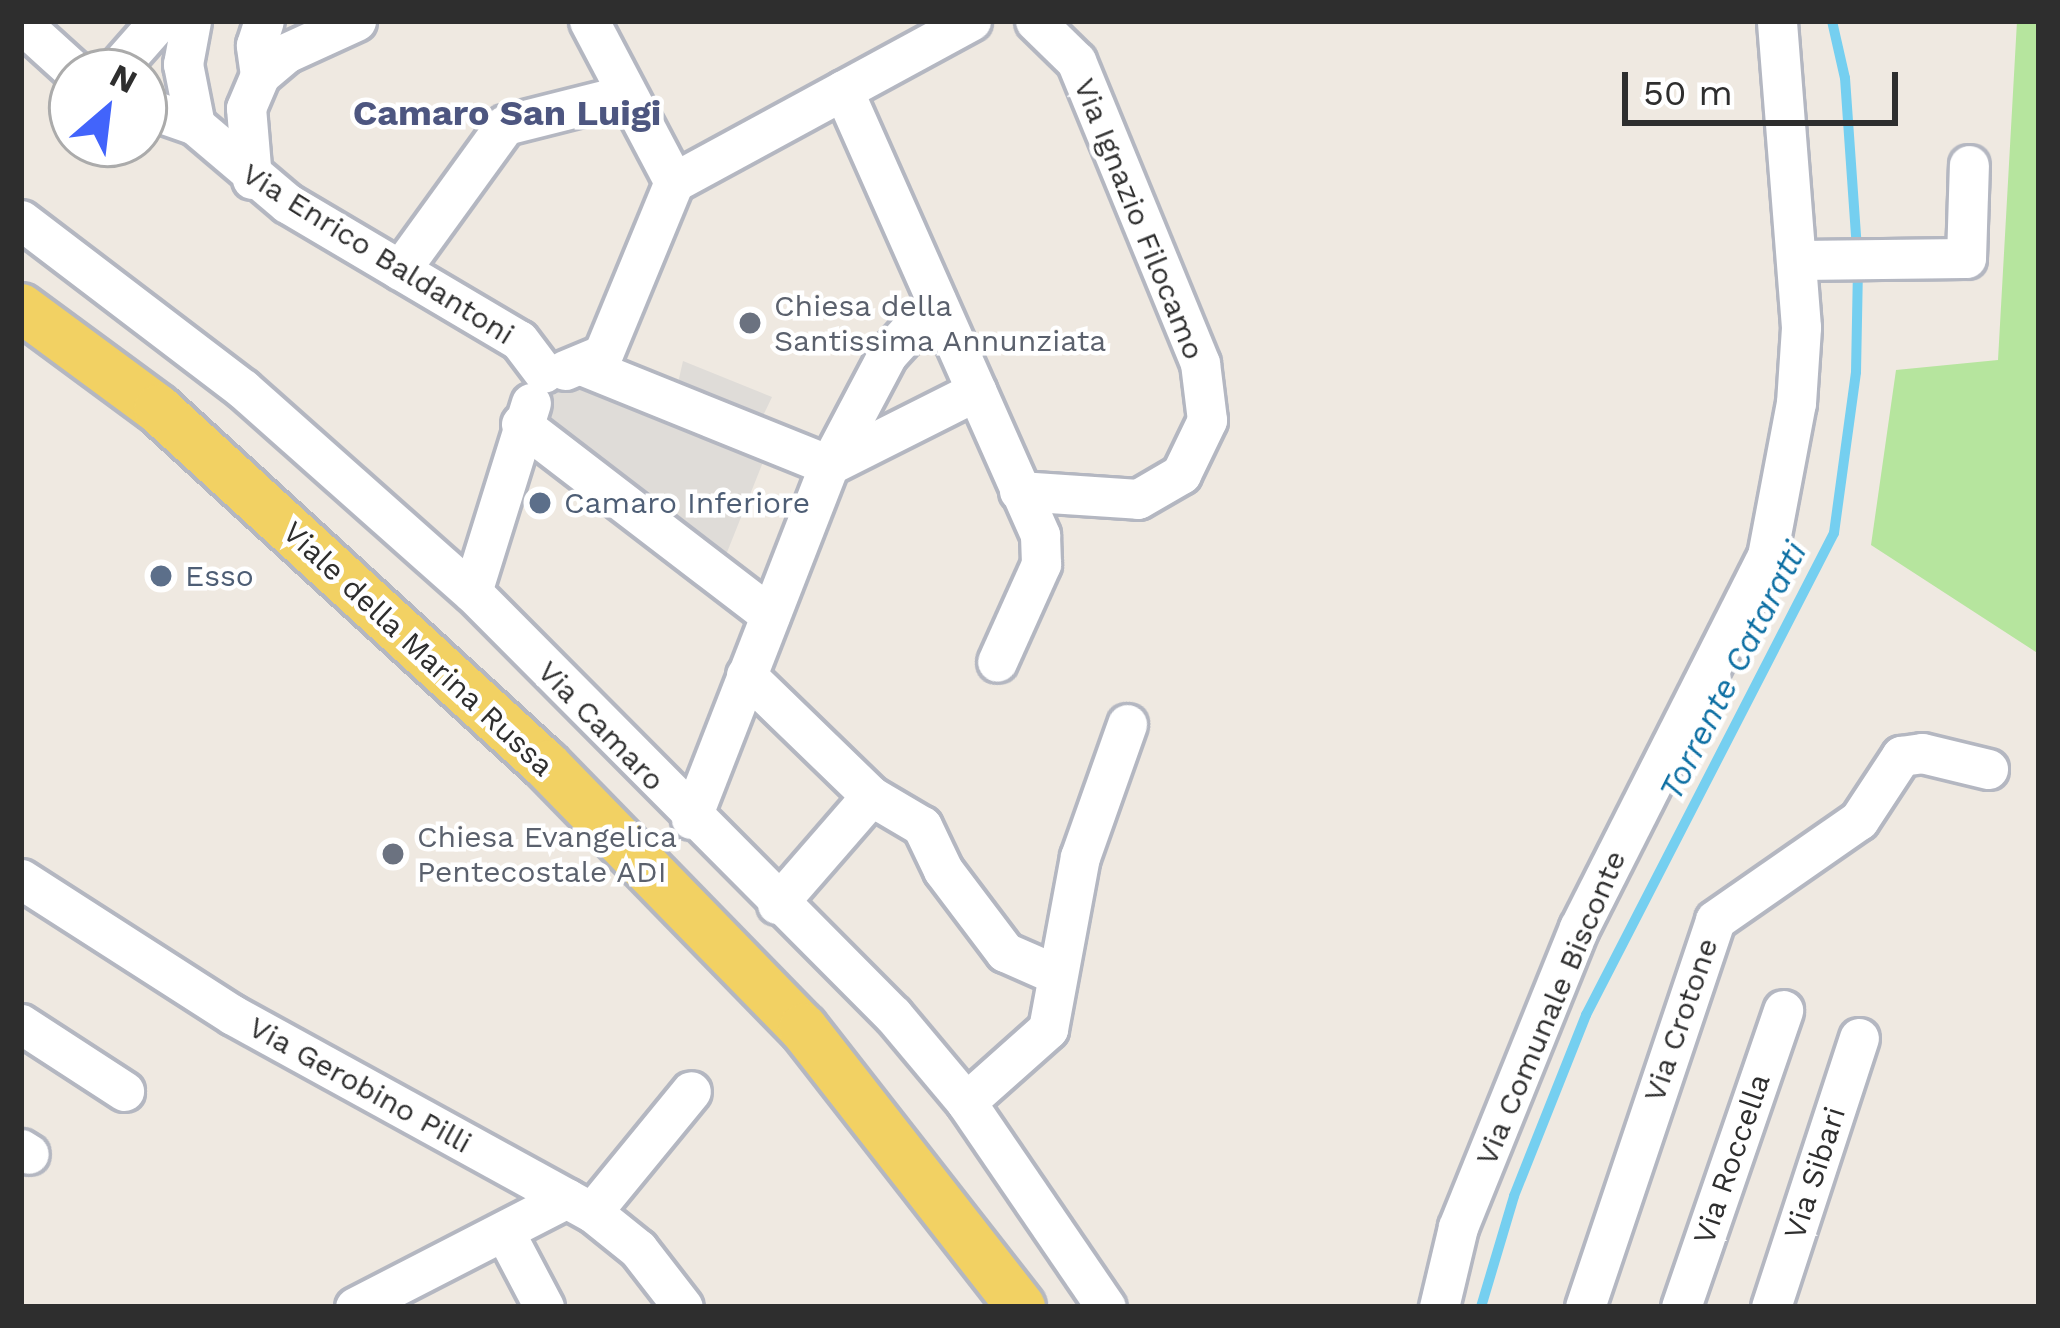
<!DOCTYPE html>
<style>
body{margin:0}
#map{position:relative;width:2060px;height:1328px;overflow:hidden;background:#efe9e1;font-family:"Work Sans",sans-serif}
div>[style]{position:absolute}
.green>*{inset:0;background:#b6e59e}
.plaza>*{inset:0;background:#dfdcd8}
.stream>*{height:10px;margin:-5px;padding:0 5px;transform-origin:5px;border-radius:5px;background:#75cff0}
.roads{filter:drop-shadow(3px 0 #b4b7c1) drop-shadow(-3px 0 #b4b7c1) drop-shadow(0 3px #b4b7c1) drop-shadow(0 -3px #b4b7c1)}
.minor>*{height:39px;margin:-19.5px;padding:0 19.5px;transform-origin:19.5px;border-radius:19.5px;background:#fff}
.major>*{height:48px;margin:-24px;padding:0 24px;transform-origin:24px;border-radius:24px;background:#f2d163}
.dots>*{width:33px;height:33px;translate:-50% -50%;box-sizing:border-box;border:6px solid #fff;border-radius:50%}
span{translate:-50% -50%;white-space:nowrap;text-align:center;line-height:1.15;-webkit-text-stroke:9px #fff;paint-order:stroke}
.street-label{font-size:30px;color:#2e2e2e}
.worship-label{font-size:30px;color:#5b616d}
.left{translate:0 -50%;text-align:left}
.service-label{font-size:30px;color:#4e5e75}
.water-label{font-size:33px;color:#0d6fa3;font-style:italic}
.quarter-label{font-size:36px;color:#4d5680;font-weight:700}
.frame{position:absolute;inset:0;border:24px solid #2e2e2e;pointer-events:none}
.north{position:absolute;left:48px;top:48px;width:120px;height:120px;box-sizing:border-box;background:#fff;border:3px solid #ababab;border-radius:50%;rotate:28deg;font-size:33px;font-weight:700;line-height:48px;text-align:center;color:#2e2e2e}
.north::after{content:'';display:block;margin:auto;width:42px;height:54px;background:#4264fb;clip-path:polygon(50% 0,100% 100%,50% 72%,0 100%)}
.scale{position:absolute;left:1622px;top:72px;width:276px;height:54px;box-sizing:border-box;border:6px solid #2e2e2e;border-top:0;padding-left:15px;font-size:36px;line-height:42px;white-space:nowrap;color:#2e2e2e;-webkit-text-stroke:9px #fff;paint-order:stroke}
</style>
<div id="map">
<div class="green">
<div style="clip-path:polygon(2017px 21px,2039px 21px,2039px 654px,1871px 545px,1896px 370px,1998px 360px)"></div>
</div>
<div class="plaza">
<div style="clip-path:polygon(683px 361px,772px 397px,761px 420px,777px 427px,718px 575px,521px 424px,544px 373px,678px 383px)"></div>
</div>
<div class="stream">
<div style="left:1832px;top:21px;width:58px;rotate:77.2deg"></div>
<div style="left:1845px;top:78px;width:172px;rotate:86deg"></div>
<div style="left:1481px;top:1307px;width:116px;rotate:-73.4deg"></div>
<div style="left:1514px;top:1196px;width:195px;rotate:-68.3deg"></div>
<div style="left:1586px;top:1015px;width:542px;rotate:-62.77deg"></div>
<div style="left:1834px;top:533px;width:162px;rotate:-82.2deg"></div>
<div style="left:1856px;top:372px;width:104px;rotate:-88.9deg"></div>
</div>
<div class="roads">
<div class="minor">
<div style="left:191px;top:21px;width:44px;rotate:100.5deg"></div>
<div style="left:183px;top:64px;width:62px;rotate:78.9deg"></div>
<div style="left:589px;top:21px;width:182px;rotate:62.2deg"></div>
<div style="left:21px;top:23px;width:73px;rotate:42.2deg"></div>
<div style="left:114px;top:72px;width:68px;rotate:-48.6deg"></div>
<div style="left:260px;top:75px;width:30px;rotate:-98deg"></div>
<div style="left:256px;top:45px;width:25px;rotate:-72deg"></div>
<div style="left:843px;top:90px;width:487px;rotate:66.1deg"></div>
<div style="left:1040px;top:535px;width:29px;rotate:88deg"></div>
<div style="left:1041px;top:564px;width:107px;rotate:114.2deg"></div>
<div style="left:144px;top:107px;width:54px;rotate:19.4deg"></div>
<div style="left:195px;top:125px;width:121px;rotate:40.3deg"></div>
<div style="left:287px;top:203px;width:269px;rotate:30.6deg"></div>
<div style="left:519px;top:340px;width:41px;rotate:52.9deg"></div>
<div style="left:252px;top:179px;width:71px;rotate:-94.8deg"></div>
<div style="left:246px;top:108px;width:36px;rotate:-67deg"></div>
<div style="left:260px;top:75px;width:34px;rotate:-40deg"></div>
<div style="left:286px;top:53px;width:77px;rotate:-24.6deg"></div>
<div style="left:674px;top:182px;width:338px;rotate:-28.5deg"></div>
<div style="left:21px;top:220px;width:279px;rotate:37.3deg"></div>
<div style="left:243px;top:389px;width:306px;rotate:41.6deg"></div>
<div style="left:472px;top:592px;width:597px;rotate:45.14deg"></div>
<div style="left:893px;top:1015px;width:114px;rotate:50deg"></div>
<div style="left:966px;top:1102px;width:248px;rotate:55.7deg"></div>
<div style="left:1798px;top:260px;width:168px;rotate:-0.7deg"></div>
<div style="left:1966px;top:258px;width:93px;rotate:-88.2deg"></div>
<div style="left:400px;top:270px;width:179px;rotate:-54.1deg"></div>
<div style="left:505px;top:125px;width:123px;rotate:-14.1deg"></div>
<div style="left:586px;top:367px;width:262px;rotate:22deg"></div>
<div style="left:829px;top:465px;width:165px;rotate:-26.7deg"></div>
<div style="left:565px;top:370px;width:41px;rotate:-22.8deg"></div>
<div style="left:603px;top:354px;width:186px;rotate:-67.6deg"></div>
<div style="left:521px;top:424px;width:314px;rotate:37.5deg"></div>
<div style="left:1019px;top:491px;width:119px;rotate:3.8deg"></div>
<div style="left:1138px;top:499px;width:50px;rotate:-30.2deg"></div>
<div style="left:1181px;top:474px;width:60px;rotate:-64.3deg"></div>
<div style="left:1207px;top:420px;width:57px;rotate:-97deg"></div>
<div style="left:1200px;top:363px;width:326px;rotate:-112.3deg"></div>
<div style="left:1076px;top:61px;width:57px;rotate:-135.7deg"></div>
<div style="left:472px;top:592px;width:198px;rotate:-72.7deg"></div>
<div style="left:746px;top:675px;width:174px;rotate:44.1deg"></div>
<div style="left:871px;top:796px;width:59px;rotate:30.5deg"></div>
<div style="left:922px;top:826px;width:49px;rotate:64.5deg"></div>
<div style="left:943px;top:870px;width:103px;rotate:52.9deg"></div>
<div style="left:1005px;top:952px;width:55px;rotate:23.7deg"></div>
<div style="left:691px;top:819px;width:380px;rotate:-68.7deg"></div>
<div style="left:829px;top:465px;width:124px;rotate:-62.2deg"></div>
<div style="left:887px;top:355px;width:73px;rotate:-47.8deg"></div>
<div style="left:21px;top:879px;width:252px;rotate:32.7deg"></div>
<div style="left:233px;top:1015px;width:409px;rotate:28.8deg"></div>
<div style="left:592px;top:1212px;width:59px;rotate:38.8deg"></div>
<div style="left:638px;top:1249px;width:73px;rotate:52.2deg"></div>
<div style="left:777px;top:904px;width:143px;rotate:-49deg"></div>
<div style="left:21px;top:1024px;width:123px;rotate:33deg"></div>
<div style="left:966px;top:1102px;width:110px;rotate:-41.7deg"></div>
<div style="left:1048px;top:1029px;width:175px;rotate:-79.5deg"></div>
<div style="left:1080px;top:857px;width:141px;rotate:-70.5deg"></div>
<div style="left:21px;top:1149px;width:9px;rotate:32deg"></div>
<div style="left:592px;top:1212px;width:156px;rotate:-50.7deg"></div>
<div style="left:504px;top:1231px;width:86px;rotate:62.2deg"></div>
<div style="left:355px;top:1307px;width:238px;rotate:-27.2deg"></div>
<div style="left:1439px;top:1307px;width:82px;rotate:-76.6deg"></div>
<div style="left:1458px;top:1227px;width:323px;rotate:-68deg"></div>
<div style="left:1579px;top:928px;width:417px;rotate:-63.2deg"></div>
<div style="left:1767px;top:556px;width:156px;rotate:-79.3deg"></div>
<div style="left:1796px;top:403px;width:76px;rotate:-86.2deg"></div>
<div style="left:1801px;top:327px;width:307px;rotate:-94.5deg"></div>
<div style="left:1585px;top:1307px;width:408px;rotate:-71.4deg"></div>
<div style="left:1715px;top:920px;width:175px;rotate:-34.8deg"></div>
<div style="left:1859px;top:820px;width:77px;rotate:-56.7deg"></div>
<div style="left:1901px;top:756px;width:21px;rotate:-8deg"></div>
<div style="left:1922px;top:753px;width:68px;rotate:13.6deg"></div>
<div style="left:1681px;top:1307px;width:314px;rotate:-71deg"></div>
<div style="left:1771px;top:1307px;width:283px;rotate:-71.9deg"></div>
</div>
<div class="major">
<div style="left:21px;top:308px;width:170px;rotate:36.4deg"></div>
<div style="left:158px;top:409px;width:527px;rotate:42.54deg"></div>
<div style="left:546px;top:765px;width:368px;rotate:45.7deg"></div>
<div style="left:803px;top:1028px;width:354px;rotate:52deg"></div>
</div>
</div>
<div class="dots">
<div style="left:750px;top:323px;background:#6b7280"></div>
<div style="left:540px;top:503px;background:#5c6f8a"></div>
<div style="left:161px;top:576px;background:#5c6f8a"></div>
<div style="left:393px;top:854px;background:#6b7280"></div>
</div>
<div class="street-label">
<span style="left:1139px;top:219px;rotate:68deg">Via Ignazio Filocamo</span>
<span style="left:378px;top:254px;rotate:32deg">Via Enrico Baldantoni</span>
<span style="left:418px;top:649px;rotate:43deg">Viale della Marina Russa</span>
<span style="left:601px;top:726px;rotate:46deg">Via Camaro</span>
<span style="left:1551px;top:1008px;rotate:-67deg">Via Comunale Bisconte</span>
<span style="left:1681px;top:1020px;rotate:-71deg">Via Crotone</span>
<span style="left:360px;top:1085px;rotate:29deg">Via Gerobino Pilli</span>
<span style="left:1732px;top:1159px;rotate:-71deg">Via Roccella</span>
<span style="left:1815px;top:1173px;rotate:-72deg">Via Sibari</span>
</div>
<div class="worship-label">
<span class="left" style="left:774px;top:323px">Chiesa della<br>Santissima Annunziata</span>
<span class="left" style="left:417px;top:854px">Chiesa Evangelica<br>Pentecostale ADI</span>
</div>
<div class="service-label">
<span class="left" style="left:564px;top:503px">Camaro Inferiore</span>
<span class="left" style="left:185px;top:576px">Esso</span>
</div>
<div class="water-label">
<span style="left:1733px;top:671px;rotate:-63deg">Torrente Cataratti</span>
</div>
<div class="quarter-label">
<span style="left:507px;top:114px">Camaro San Luigi</span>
</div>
<div class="frame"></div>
<div class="north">N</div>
<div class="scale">50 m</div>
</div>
